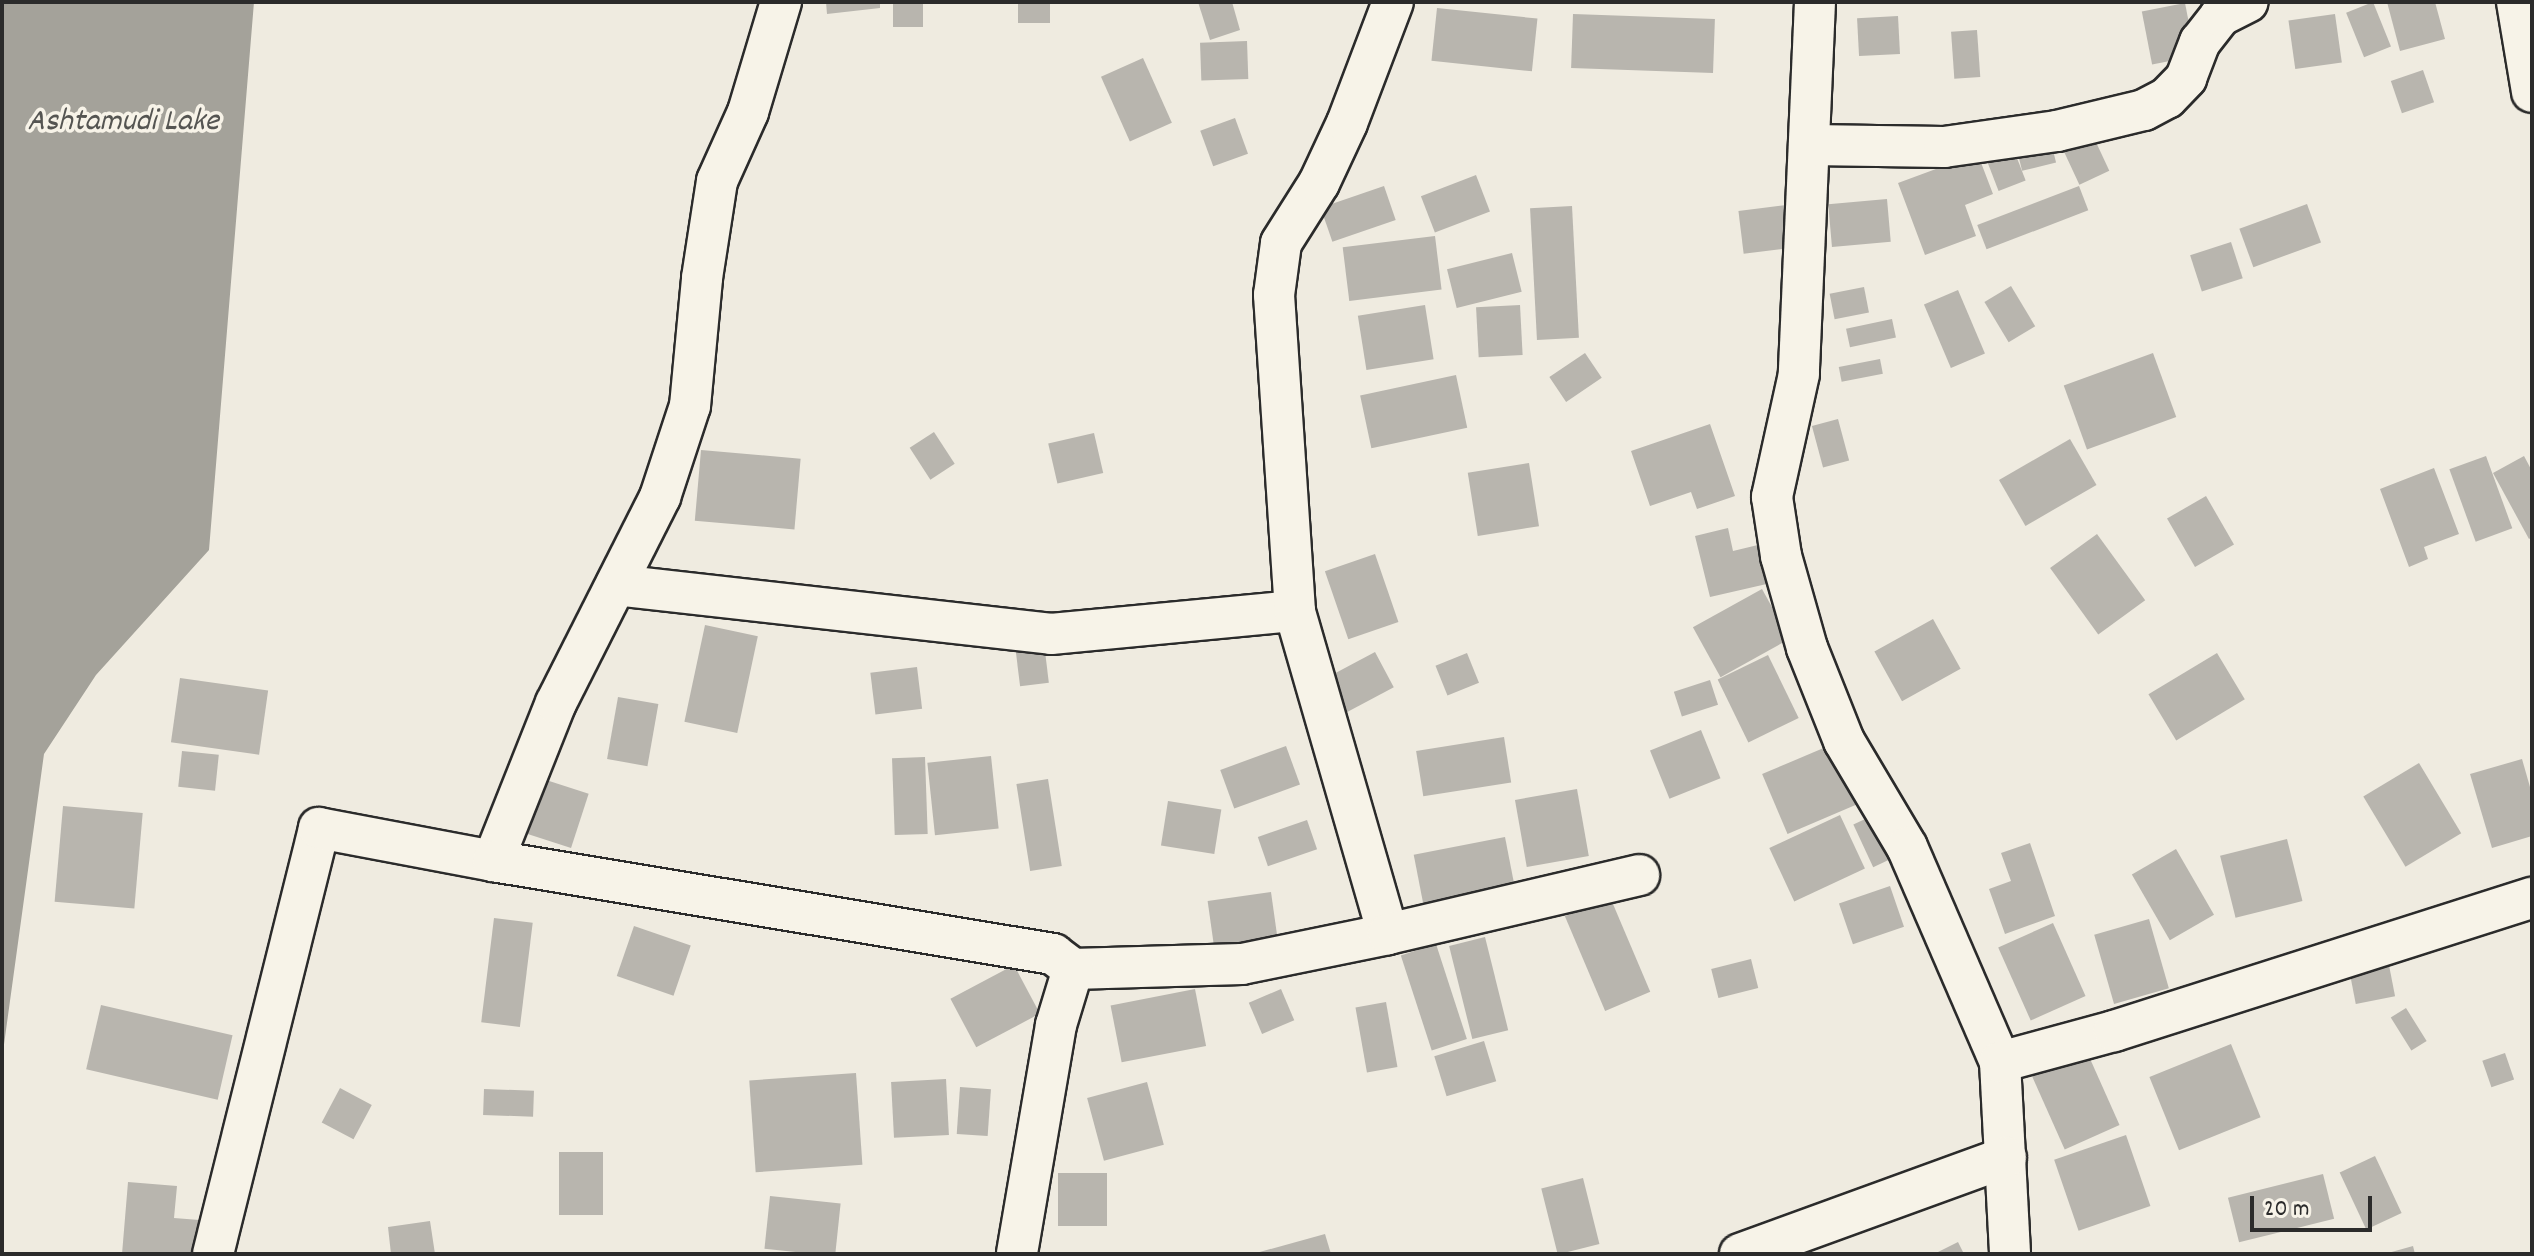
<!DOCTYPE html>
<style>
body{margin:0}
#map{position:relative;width:2534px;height:1256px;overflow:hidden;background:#efebe0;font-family:Dekko,sans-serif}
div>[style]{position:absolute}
.water>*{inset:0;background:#a4a29a}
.building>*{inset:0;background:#b8b5ae;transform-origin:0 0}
.roads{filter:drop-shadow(2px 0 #2b2b2b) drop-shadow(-2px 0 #2b2b2b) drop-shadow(0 2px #2b2b2b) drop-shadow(0 -2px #2b2b2b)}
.minor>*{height:40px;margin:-20px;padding:0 20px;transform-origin:20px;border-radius:20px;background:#f7f3e8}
span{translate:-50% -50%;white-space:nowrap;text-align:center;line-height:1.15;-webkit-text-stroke:7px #f7f3e8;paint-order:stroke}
.water-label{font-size:32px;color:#555552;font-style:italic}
.frame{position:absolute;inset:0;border:4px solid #2b2b2b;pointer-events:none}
.scale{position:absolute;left:2250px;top:1196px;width:122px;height:36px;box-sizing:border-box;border:4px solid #2b2b2b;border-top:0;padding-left:10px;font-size:24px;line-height:28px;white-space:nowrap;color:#2b2b2b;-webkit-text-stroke:6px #f7f3e8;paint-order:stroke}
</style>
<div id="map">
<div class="water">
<div style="clip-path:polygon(2px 2px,254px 2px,209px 550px,96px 675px,44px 754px,2px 1059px)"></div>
</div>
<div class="building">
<div style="clip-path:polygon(826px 2px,880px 2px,880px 8px,827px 14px)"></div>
<div style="left:893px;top:2px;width:30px;height:25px"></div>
<div style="left:1018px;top:2px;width:32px;height:21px"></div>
<div style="clip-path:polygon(1198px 2px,1232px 2px,1240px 30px,1210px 40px)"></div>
<div style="left:2373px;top:2px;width:48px;height:29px;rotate:68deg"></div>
<div style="clip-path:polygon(2387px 2px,2435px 2px,2445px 39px,2400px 51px)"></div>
<div style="left:2185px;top:3px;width:54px;height:44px;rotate:79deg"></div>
<div style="left:1437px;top:8px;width:101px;height:53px;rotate:6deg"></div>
<div style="left:1573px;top:14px;width:142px;height:54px;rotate:2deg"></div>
<div style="left:2335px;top:14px;width:49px;height:47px;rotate:82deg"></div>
<div style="left:1898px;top:16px;width:38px;height:41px;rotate:87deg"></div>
<div style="left:1977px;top:30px;width:47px;height:26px;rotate:86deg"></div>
<div style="left:1247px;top:41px;width:38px;height:47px;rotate:88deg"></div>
<div style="left:1143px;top:58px;width:71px;height:46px;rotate:66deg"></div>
<div style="left:2423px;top:70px;width:34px;height:34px;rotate:71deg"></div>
<div style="left:2043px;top:110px;width:54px;height:35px;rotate:76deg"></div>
<div style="left:2081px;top:110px;width:67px;height:33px;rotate:65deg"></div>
<div style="left:1235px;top:118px;width:38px;height:37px;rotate:70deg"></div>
<div style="left:2002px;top:119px;width:66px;height:29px;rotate:69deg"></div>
<div style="clip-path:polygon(1972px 139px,1993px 194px,1965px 205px,1976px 236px,1925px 255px,1898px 183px,1944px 166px)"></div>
<div style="left:1476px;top:175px;width:39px;height:59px;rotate:69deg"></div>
<div style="left:1384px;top:186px;width:36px;height:67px;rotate:71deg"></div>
<div style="left:2079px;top:186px;width:26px;height:109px;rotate:69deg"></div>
<div style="left:1887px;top:199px;width:43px;height:59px;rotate:85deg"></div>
<div style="left:1795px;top:204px;width:43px;height:57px;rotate:83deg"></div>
<div style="left:2307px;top:204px;width:41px;height:72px;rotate:70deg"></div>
<div style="left:1572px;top:206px;width:132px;height:42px;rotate:87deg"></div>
<div style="left:1435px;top:236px;width:54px;height:93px;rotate:83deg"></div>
<div style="left:2231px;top:242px;width:38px;height:43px;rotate:72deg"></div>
<div style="left:1512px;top:253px;width:40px;height:67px;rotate:76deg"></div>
<div style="left:2011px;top:286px;width:47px;height:31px;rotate:59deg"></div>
<div style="left:1864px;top:287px;width:26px;height:35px;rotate:79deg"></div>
<div style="left:1958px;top:290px;width:69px;height:37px;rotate:67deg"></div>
<div style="left:1425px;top:305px;width:55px;height:68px;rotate:81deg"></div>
<div style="left:1520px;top:305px;width:50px;height:44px;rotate:87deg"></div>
<div style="left:1892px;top:319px;width:19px;height:47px;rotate:78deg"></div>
<div style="left:1585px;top:353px;width:30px;height:43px;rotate:56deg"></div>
<div style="left:2153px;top:353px;width:68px;height:95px;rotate:70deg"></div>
<div style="left:1880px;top:359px;width:15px;height:42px;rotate:79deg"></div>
<div style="left:1456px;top:375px;width:54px;height:98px;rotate:78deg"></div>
<div style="left:1838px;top:419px;width:43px;height:27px;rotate:75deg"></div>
<div style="clip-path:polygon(1710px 424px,1735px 496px,1697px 509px,1691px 492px,1650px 506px,1631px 451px)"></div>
<div style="left:934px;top:432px;width:38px;height:29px;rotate:57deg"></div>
<div style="left:1094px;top:433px;width:41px;height:47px;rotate:77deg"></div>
<div style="left:2070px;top:439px;width:53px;height:82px;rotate:60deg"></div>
<div style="left:701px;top:450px;width:100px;height:71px;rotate:5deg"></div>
<div style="left:2486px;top:456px;width:77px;height:39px;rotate:70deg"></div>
<div style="clip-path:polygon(2524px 456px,2532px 471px,2532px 537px,2529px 539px,2493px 473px)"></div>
<div style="left:1529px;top:463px;width:64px;height:62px;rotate:81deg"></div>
<div style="clip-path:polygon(2434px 468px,2459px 534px,2424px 547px,2428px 559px,2409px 567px,2380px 489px)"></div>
<div style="left:2206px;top:496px;width:56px;height:45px;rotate:60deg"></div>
<div style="clip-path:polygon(1728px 528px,1733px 551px,1762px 544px,1771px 583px,1710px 597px,1695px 536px)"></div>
<div style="left:2097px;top:534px;width:82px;height:58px;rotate:54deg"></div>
<div style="left:1375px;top:554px;width:72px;height:53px;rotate:71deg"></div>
<div style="left:1762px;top:589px;width:57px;height:79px;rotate:61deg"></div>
<div style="left:1933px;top:619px;width:57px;height:67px;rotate:61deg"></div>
<div style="left:705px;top:625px;width:54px;height:99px;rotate:12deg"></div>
<div style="left:1043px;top:635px;width:48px;height:29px;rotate:83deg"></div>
<div style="left:1375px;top:652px;width:40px;height:58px;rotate:62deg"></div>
<div style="left:1467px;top:653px;width:32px;height:34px;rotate:68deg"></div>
<div style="left:2217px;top:653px;width:54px;height:80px;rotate:59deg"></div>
<div style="left:1768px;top:655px;width:70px;height:56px;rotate:64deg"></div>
<div style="left:917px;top:667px;width:42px;height:47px;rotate:83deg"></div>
<div style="left:180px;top:678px;width:89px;height:65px;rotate:8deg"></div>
<div style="left:1710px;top:680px;width:26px;height:38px;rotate:72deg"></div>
<div style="left:618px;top:697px;width:41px;height:63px;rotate:10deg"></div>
<div style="left:1701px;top:730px;width:52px;height:55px;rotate:68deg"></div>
<div style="left:1504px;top:737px;width:46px;height:89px;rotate:81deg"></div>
<div style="left:1833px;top:744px;width:65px;height:77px;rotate:67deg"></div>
<div style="left:1286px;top:746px;width:41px;height:70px;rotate:70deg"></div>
<div style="left:182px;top:751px;width:37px;height:36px;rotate:6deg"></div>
<div style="left:991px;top:756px;width:73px;height:64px;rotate:84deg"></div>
<div style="left:925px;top:757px;width:77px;height:33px;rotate:88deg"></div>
<div style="clip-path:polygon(2522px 759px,2532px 794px,2532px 836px,2492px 848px,2470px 774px)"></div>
<div style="left:2419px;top:763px;width:82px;height:65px;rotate:59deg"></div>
<div style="left:543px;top:779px;width:48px;height:57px;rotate:18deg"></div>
<div style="left:1048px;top:779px;width:88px;height:32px;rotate:81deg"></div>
<div style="left:1577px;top:789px;width:68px;height:63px;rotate:80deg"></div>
<div style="left:1168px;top:801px;width:54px;height:45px;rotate:9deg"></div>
<div style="left:63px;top:806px;width:80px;height:96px;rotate:5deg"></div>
<div style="left:1876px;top:814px;width:47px;height:25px;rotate:65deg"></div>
<div style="left:1840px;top:815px;width:59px;height:78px;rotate:65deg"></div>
<div style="left:1307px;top:820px;width:31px;height:52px;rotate:71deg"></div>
<div style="left:1505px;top:837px;width:51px;height:93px;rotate:79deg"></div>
<div style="left:2287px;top:839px;width:64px;height:69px;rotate:76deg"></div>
<div style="clip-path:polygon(2030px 843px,2055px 916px,2005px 934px,1989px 889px,2011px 881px,2001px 853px)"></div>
<div style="left:2176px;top:849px;width:76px;height:51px;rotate:60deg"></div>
<div style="left:1890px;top:886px;width:43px;height:54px;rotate:71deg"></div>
<div style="left:1271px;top:892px;width:49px;height:64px;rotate:82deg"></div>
<div style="left:1610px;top:897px;width:103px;height:49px;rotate:67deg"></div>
<div style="left:494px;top:918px;width:39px;height:105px;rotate:7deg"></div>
<div style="left:2149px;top:919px;width:72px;height:57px;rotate:74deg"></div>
<div style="left:2053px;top:923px;width:80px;height:60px;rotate:66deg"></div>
<div style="left:634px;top:926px;width:60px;height:53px;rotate:19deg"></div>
<div style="left:1485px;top:937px;width:96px;height:37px;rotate:76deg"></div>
<div style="left:1436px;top:944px;width:100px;height:37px;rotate:72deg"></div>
<div style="left:1751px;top:959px;width:30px;height:41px;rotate:76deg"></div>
<div style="left:2388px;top:960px;width:37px;height:40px;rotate:79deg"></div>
<div style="left:1014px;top:965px;width:55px;height:72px;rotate:62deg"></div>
<div style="left:1195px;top:989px;width:58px;height:86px;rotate:79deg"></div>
<div style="left:1281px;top:989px;width:34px;height:35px;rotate:67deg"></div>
<div style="left:1386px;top:1002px;width:66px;height:31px;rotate:80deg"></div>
<div style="left:101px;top:1005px;width:135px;height:66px;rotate:13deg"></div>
<div style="left:2406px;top:1008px;width:39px;height:18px;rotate:58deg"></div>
<div style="left:1484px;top:1041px;width:42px;height:52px;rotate:73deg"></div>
<div style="left:2231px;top:1044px;width:79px;height:88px;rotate:68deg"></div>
<div style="left:2087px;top:1052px;width:80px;height:60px;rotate:66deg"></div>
<div style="left:2505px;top:1053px;width:28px;height:24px;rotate:71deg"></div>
<div style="left:856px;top:1073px;width:92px;height:107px;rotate:86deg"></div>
<div style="left:946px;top:1079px;width:56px;height:55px;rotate:87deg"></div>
<div style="left:1147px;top:1082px;width:65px;height:62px;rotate:75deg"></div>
<div style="left:960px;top:1087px;width:31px;height:47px;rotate:4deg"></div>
<div style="left:340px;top:1088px;width:36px;height:39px;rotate:28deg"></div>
<div style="left:484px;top:1089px;width:50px;height:26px;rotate:2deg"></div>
<div style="left:2126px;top:1135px;width:75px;height:76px;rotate:71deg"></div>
<div style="left:559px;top:1152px;width:44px;height:63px"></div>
<div style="left:2375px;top:1156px;width:63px;height:39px;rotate:65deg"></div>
<div style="left:1058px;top:1173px;width:49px;height:53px"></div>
<div style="left:2323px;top:1174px;width:46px;height:98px;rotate:76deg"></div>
<div style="left:1583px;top:1178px;width:68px;height:43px;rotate:76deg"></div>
<div style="clip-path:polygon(128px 1182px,177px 1186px,174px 1218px,212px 1221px,209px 1254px,122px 1254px)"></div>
<div style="left:770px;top:1196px;width:71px;height:53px;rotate:6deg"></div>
<div style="clip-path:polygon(430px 1221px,435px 1254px,391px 1254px,388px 1227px)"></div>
<div style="clip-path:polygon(1325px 1234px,1331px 1254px,1256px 1254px,1256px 1253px)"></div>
<div style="clip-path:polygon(1958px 1242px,1964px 1254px,1934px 1254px)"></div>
<div style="clip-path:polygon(2413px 1246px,2415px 1254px,2388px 1254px,2388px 1253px)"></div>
</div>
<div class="roads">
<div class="minor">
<div style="left:1815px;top:2px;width:372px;rotate:92.5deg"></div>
<div style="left:1799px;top:374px;width:126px;rotate:102.4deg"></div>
<div style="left:1772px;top:497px;width:60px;rotate:81.3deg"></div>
<div style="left:1781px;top:556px;width:96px;rotate:74.2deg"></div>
<div style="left:1807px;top:648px;width:100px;rotate:68.3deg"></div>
<div style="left:1844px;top:741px;width:123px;rotate:59.3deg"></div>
<div style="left:1907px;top:847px;width:234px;rotate:66.6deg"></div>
<div style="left:2000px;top:1062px;width:192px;rotate:87deg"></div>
<div style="left:2517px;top:2px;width:91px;rotate:80.5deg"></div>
<div style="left:1811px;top:145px;width:133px;rotate:0.9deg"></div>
<div style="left:1944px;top:147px;width:114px;rotate:-8.1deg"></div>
<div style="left:2057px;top:131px;width:89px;rotate:-13.6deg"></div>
<div style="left:2144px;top:110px;width:26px;rotate:-28deg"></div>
<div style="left:2167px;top:98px;width:28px;rotate:-46deg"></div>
<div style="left:2186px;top:78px;width:39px;rotate:-69deg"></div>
<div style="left:2200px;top:42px;width:33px;rotate:-52deg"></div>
<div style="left:2220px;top:16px;width:31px;rotate:-27deg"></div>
<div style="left:616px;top:585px;width:438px;rotate:6.4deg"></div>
<div style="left:1051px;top:634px;width:245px;rotate:-5.4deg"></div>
<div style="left:493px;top:861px;width:170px;rotate:-68.3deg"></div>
<div style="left:556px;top:703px;width:231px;rotate:-63.2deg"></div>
<div style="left:660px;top:497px;width:96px;rotate:-71.8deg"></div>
<div style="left:690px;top:406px;width:129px;rotate:-84.6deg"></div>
<div style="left:702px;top:278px;width:98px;rotate:-81.2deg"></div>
<div style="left:717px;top:181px;width:76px;rotate:-65.8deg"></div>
<div style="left:748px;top:112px;width:115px;rotate:-73.3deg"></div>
<div style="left:1388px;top:934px;width:336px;rotate:-106.1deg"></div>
<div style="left:1295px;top:611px;width:317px;rotate:-93.8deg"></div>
<div style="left:1274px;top:295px;width:52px;rotate:-82.3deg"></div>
<div style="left:1281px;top:243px;width:71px;rotate:-57.7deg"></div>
<div style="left:1319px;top:183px;width:66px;rotate:-65deg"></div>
<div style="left:1347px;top:123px;width:129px;rotate:-69.2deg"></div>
<div style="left:1073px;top:969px;width:169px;rotate:-1.7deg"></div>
<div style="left:1242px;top:964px;width:149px;rotate:-11.6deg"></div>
<div style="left:1388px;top:934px;width:258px;rotate:-13.2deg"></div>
<div style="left:2000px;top:1062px;width:118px;rotate:-15.2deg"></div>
<div style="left:2114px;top:1031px;width:439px;rotate:-17.7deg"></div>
<div style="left:213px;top:1254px;width:439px;rotate:-76deg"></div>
<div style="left:319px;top:828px;width:177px;rotate:10.7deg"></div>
<div style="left:493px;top:861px;width:568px;rotate:9.43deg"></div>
<div style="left:1053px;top:954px;width:25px;rotate:37deg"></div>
<div style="left:1073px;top:969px;width:59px;rotate:106.9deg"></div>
<div style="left:1056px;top:1025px;width:232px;rotate:99.7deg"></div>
<div style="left:1740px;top:1254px;width:283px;rotate:-20deg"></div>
</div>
</div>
<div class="water-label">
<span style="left:123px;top:123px">Ashtamudi Lake</span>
</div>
<div class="frame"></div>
<div class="scale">20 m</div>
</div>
